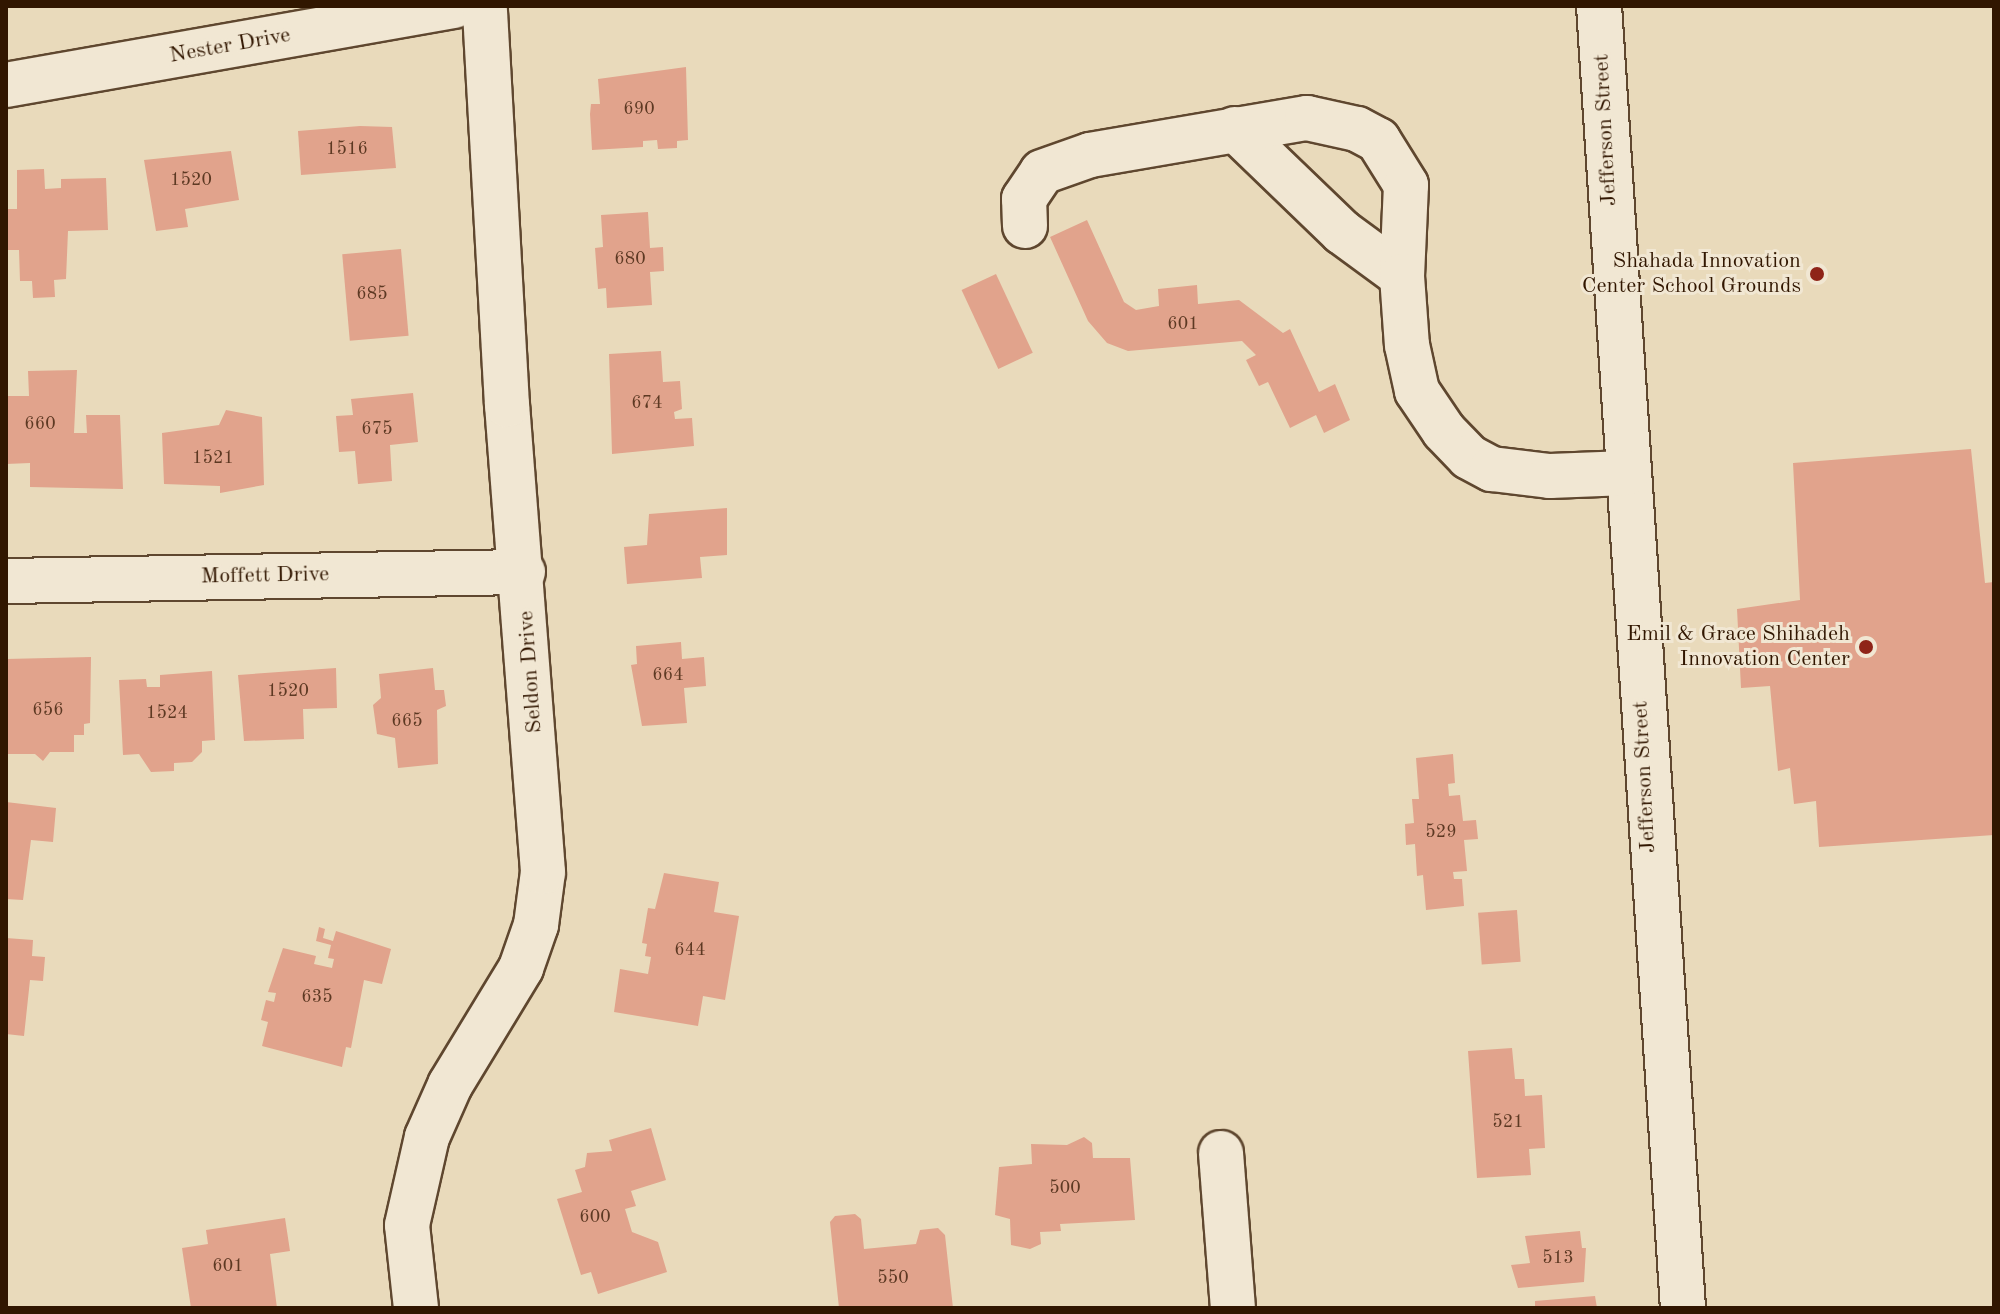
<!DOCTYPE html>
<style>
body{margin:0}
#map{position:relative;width:2000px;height:1314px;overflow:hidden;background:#e9dabb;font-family:"Old Standard TT",serif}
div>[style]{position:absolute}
.building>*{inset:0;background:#e1a38c;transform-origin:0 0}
.roads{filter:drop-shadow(2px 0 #5f472f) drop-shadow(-2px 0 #5f472f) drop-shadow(0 2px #5f472f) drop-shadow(0 -2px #5f472f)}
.minor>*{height:44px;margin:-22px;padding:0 22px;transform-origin:22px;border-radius:22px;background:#f1e7d3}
.dots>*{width:22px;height:22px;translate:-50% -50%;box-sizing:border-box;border:4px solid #f1e7d3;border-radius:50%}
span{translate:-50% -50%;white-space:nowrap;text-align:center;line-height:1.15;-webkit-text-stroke:6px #f1e7d3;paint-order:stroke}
.number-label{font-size:18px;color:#5d3923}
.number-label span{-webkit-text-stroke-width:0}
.street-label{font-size:22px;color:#311600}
.poi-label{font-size:22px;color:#311600}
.right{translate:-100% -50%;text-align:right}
.frame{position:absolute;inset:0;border:8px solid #311600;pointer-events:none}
</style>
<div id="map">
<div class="building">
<div style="clip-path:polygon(686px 67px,688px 140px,677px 141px,677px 148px,658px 149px,657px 140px,643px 141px,643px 147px,592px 150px,590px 114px,591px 104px,600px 104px,598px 79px)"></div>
<div style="clip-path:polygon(360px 126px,392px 127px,396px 168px,301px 175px,298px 131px)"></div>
<div style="clip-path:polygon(231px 151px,239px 200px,185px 209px,188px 227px,156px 231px,144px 160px)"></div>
<div style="clip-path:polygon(44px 169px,45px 189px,61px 188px,61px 179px,106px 178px,108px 230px,68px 231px,66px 279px,54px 280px,55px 297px,33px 298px,32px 281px,20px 281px,19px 250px,6px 250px,6px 209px,17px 209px,17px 170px)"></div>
<div style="clip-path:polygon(648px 212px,650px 248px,663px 247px,664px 271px,650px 272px,652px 305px,607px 308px,606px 288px,598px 289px,595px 248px,603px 247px,601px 215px)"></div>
<div style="clip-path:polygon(1087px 220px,1124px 302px,1136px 310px,1159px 306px,1158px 289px,1197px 285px,1198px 304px,1239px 300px,1283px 333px,1290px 329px,1319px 392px,1335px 384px,1350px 420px,1324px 433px,1316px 415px,1290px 428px,1268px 382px,1259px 386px,1246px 360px,1256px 355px,1242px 341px,1128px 351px,1107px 343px,1088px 321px,1050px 237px)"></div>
<div style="left:401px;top:249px;width:87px;height:59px;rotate:85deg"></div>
<div style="left:996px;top:274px;width:87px;height:38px;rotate:65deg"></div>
<div style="clip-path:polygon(661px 351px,663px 382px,680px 381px,682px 409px,674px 412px,675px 419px,692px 418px,694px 446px,612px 454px,609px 354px)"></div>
<div style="clip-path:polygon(77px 370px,74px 433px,87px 433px,86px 415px,120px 415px,123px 489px,30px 487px,30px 463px,6px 464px,6px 396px,29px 396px,28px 371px)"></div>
<div style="clip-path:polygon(413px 393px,418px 442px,390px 445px,392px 481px,358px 484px,355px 451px,339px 452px,336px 416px,353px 415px,351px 399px)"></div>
<div style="clip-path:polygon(226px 410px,262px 417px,264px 485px,220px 493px,220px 486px,164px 484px,162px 433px,219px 425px)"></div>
<div style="clip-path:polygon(1971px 449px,1985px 583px,1994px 582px,1994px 835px,1819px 847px,1816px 801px,1794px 804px,1790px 768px,1778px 771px,1770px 686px,1741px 688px,1737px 609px,1800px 600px,1793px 463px)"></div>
<div style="clip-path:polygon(727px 508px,727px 555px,700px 557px,702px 578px,627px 584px,624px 547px,647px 545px,649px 514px)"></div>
<div style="clip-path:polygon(681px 642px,682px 659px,704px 657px,706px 686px,684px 688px,687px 723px,642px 726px,631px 665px,637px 664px,636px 646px)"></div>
<div style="clip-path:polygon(91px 657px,90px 723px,84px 724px,84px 735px,74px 735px,74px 752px,50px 752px,43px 761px,35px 754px,6px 754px,6px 659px)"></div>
<div style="clip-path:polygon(336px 668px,337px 708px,303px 709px,304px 739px,244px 741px,238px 675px)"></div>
<div style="clip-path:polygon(433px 668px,435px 690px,444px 690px,446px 706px,437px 710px,438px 764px,398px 768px,395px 738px,377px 734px,373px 705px,381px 698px,379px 674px)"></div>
<div style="clip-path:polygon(212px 671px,215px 740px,202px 741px,202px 752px,192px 762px,174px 763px,174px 771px,151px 772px,139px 754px,123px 755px,119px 680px,146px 679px,147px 687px,160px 687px,160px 675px)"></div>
<div style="clip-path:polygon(1453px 754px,1455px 783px,1448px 784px,1449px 796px,1460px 795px,1463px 821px,1476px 820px,1478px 839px,1464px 840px,1467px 871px,1453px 872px,1454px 879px,1462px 879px,1464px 906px,1426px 910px,1423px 875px,1417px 876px,1415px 844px,1406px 845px,1405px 824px,1414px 823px,1412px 799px,1419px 799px,1416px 758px)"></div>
<div style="clip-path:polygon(6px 802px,56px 808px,53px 842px,31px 840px,23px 900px,6px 899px)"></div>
<div style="clip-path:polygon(664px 873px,719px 882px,714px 912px,739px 916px,725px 1000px,703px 996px,698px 1026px,614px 1012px,620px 969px,648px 974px,651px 957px,645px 956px,647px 944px,642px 943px,648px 908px,655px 909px)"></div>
<div style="left:1517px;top:910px;width:52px;height:39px;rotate:86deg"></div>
<div style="clip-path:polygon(319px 927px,325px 929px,323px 938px,333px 941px,336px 931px,391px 949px,382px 984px,364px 980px,351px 1048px,346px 1047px,342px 1067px,262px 1046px,268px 1022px,261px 1020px,266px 1000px,274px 1002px,276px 993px,268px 992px,283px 948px,316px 956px,314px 964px,332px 968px,334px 959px,328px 958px,331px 945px,316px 941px)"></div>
<div style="clip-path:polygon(6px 938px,33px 940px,32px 956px,45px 957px,43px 981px,30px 980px,24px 1036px,6px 1034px)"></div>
<div style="clip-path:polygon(1512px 1048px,1515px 1079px,1524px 1079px,1525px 1096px,1542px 1095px,1545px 1148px,1529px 1149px,1531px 1175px,1477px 1178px,1468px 1051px)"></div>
<div style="clip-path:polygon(651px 1128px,666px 1180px,631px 1191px,636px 1206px,625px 1209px,632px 1232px,658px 1242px,667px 1272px,598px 1294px,591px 1272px,581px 1275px,557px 1199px,582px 1192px,575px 1170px,585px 1167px,587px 1153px,612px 1151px,609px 1140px)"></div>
<div style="clip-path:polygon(1084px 1137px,1092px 1143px,1093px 1158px,1130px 1158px,1135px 1220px,1060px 1224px,1061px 1231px,1040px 1232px,1041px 1244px,1030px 1249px,1011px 1245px,1010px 1219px,995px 1215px,999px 1167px,1032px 1164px,1031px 1144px,1067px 1145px)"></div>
<div style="clip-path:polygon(855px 1214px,861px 1219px,864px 1249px,916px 1244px,920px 1230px,938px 1228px,945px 1235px,953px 1308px,839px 1308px,830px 1222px,835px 1216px)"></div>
<div style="clip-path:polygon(285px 1218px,290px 1251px,270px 1254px,277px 1308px,191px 1308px,182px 1248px,208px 1244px,206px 1230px)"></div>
<div style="clip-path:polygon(1580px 1231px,1582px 1248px,1586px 1248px,1584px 1282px,1518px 1288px,1511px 1265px,1530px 1263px,1525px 1236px)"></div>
<div style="clip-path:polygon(1595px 1296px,1597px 1308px,1535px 1308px,1535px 1301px)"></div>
</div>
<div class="roads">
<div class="minor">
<div style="left:1599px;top:6px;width:1305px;rotate:86.31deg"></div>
<div style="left:6px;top:85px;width:455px;rotate:-10deg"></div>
<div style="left:1235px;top:129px;width:149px;rotate:43.9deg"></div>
<div style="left:1342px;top:232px;width:74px;rotate:36.3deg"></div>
<div style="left:1025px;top:226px;width:27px;rotate:-92deg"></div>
<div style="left:1024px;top:199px;width:32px;rotate:-56deg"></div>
<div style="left:1042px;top:172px;width:51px;rotate:-19.5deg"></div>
<div style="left:1090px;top:155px;width:220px;rotate:-9.7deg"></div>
<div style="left:1307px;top:118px;width:51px;rotate:12.4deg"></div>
<div style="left:1357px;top:129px;width:24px;rotate:28deg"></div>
<div style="left:1378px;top:140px;width:53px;rotate:58.1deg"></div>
<div style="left:1406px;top:185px;width:91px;rotate:92.5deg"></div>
<div style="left:1402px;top:276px;width:69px;rotate:85.9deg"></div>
<div style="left:1407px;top:345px;width:47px;rotate:77.7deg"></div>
<div style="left:1417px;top:391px;width:48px;rotate:56deg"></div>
<div style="left:1444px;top:431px;width:36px;rotate:46deg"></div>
<div style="left:1469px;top:457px;width:26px;rotate:28deg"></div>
<div style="left:1492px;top:469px;width:58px;rotate:6.9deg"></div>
<div style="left:1550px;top:476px;width:77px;rotate:-2.2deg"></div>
<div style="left:6px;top:581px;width:517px;rotate:-1deg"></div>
<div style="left:1221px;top:1153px;width:155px;rotate:85.6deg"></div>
<div style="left:416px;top:1308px;width:83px;rotate:-96.2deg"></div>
<div style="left:407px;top:1225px;width:90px;rotate:-77.2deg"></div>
<div style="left:427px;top:1137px;width:57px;rotate:-66.1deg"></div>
<div style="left:450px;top:1085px;width:137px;rotate:-58.7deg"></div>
<div style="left:521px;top:968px;width:46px;rotate:-70.8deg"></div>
<div style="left:536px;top:925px;width:53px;rotate:-82.5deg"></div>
<div style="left:543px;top:872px;width:468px;rotate:-94.4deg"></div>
<div style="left:507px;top:405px;width:400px;rotate:-93.2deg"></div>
</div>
</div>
<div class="dots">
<div style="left:1817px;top:274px;background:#8f2418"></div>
<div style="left:1866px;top:647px;background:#8f2418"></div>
</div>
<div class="number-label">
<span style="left:639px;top:109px">690</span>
<span style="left:347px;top:149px">1516</span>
<span style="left:191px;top:180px">1520</span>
<span style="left:630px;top:259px">680</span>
<span style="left:372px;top:294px">685</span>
<span style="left:1183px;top:324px">601</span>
<span style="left:647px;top:403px">674</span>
<span style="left:40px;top:424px">660</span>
<span style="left:377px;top:429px">675</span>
<span style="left:213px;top:458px">1521</span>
<span style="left:668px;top:675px">664</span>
<span style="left:288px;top:691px">1520</span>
<span style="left:48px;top:710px">656</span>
<span style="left:167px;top:713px">1524</span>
<span style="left:407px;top:721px">665</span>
<span style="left:1441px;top:832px">529</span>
<span style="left:690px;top:950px">644</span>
<span style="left:317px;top:997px">635</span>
<span style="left:1508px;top:1122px">521</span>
<span style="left:1065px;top:1188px">500</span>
<span style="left:595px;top:1217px">600</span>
<span style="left:1558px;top:1258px">513</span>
<span style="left:228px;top:1266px">601</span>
<span style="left:893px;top:1278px">550</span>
</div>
<div class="street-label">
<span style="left:230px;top:46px;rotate:-10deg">Nester Drive</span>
<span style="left:1606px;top:130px;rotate:-93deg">Jefferson Street</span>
<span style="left:265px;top:576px;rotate:-1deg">Moffett Drive</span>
<span style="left:531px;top:672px;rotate:-94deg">Seldon Drive</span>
<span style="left:1645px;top:777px;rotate:-93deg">Jefferson Street</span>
</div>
<div class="poi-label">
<span class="right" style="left:1801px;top:274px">Shahada Innovation<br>Center School Grounds</span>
<span class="right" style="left:1850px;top:647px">Emil &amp; Grace Shihadeh<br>Innovation Center</span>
</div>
<div class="frame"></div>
</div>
